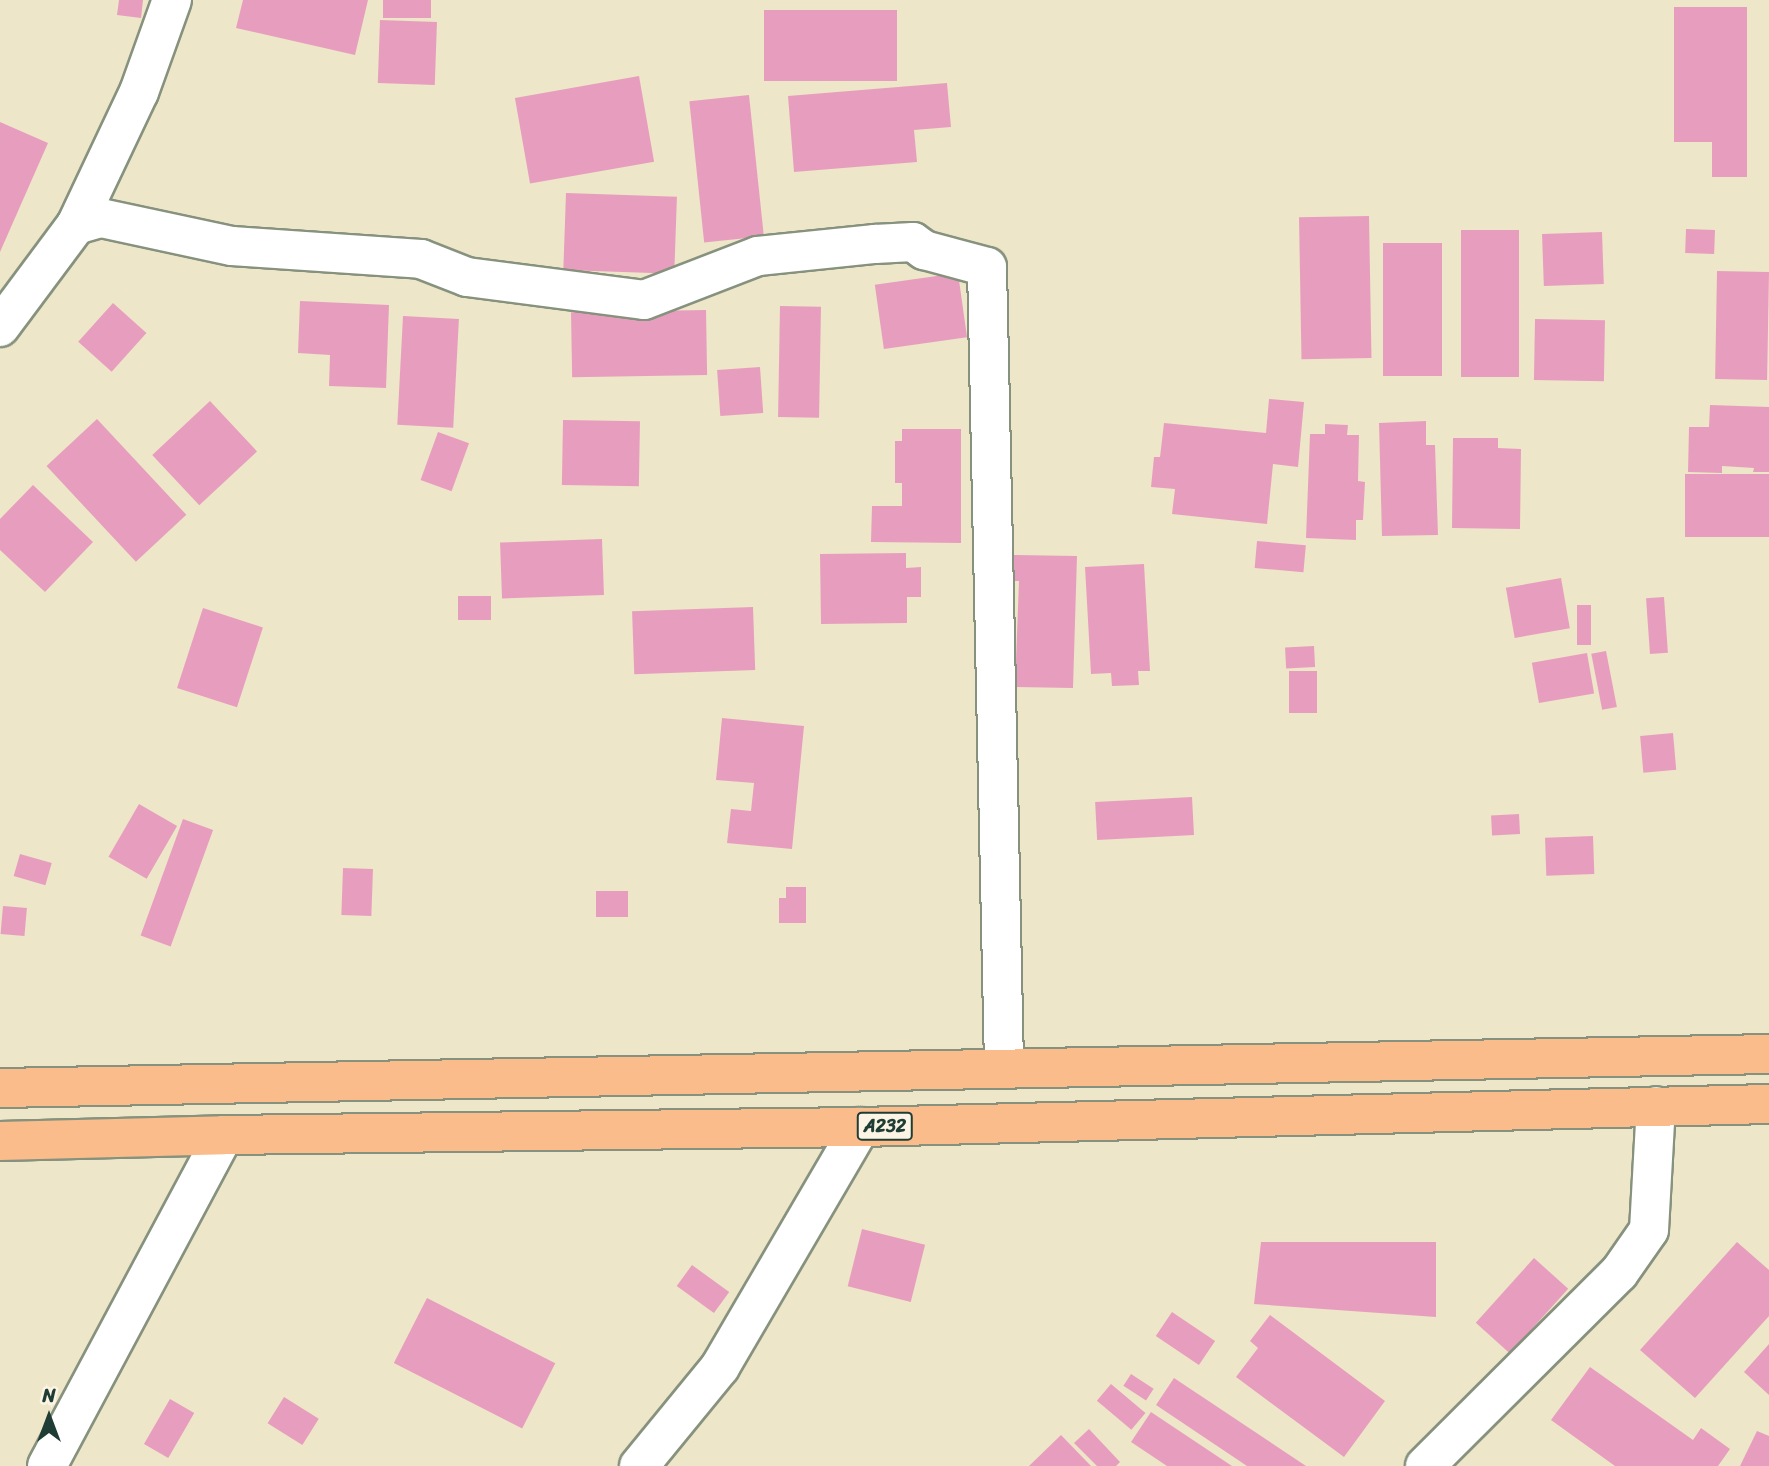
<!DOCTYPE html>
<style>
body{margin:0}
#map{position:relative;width:1769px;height:1466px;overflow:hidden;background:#eee6c8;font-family:Sriracha,sans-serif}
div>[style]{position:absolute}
.building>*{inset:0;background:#e79ebe;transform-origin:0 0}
.roads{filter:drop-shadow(2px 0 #86927e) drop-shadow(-2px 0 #86927e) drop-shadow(0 2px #86927e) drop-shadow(0 -2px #86927e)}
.minor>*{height:38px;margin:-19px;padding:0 19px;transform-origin:19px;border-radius:19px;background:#fff}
.highway>*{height:38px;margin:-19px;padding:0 19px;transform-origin:19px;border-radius:19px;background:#fabc8b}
span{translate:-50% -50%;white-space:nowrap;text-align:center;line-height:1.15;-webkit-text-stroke:5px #fcf5e5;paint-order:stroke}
.shield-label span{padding:2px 5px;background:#fcf5e5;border:2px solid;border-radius:5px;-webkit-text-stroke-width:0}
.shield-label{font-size:18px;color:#1f3d34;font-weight:700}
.north{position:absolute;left:14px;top:1382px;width:70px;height:70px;-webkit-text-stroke:5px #fcf5e5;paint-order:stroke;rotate:0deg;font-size:19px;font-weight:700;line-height:28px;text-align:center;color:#1f3d34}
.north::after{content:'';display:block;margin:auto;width:24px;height:32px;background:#1f3d34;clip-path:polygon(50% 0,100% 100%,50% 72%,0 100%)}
</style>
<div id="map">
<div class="building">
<div style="clip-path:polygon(119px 0,143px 0,141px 18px,117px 15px)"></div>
<div style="clip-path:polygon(243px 0,368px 0,355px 55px,236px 28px)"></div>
<div style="left:383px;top:0;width:48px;height:18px"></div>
<div style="clip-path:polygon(1674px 7px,1747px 7px,1747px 177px,1712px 177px,1712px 142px,1674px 142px)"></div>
<div style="left:764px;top:10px;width:133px;height:71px"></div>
<div style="left:380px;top:20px;width:57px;height:63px;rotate:2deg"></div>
<div style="left:639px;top:76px;width:87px;height:126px;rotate:80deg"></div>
<div style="clip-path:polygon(947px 83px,951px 127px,914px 130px,917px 162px,794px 172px,788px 96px)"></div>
<div style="left:749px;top:95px;width:142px;height:60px;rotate:84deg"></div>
<div style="clip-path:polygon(0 122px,48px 143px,0 252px)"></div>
<div style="left:566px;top:193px;width:111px;height:77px;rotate:2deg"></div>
<div style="left:1369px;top:216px;width:142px;height:70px;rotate:89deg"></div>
<div style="left:1686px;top:229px;width:29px;height:24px;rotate:2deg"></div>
<div style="left:1461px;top:230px;width:58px;height:147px"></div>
<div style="left:1602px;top:232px;width:52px;height:60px;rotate:88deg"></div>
<div style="left:1383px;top:243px;width:59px;height:133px"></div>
<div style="left:1717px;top:271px;width:52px;height:108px;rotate:1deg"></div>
<div style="left:958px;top:273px;width:65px;height:84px;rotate:82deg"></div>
<div style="clip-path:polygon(300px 301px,389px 305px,386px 388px,329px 386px,330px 355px,298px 353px)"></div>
<div style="left:113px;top:303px;width:45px;height:52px;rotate:42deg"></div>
<div style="left:780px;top:306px;width:41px;height:111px;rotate:1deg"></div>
<div style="left:706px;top:310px;width:65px;height:135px;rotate:89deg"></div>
<div style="left:403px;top:316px;width:56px;height:109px;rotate:3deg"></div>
<div style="left:1535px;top:319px;width:70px;height:61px;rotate:1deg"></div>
<div style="left:760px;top:367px;width:46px;height:43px;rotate:86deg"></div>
<div style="clip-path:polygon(1269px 399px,1304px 402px,1298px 467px,1273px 464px,1267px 524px,1172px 514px,1175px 489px,1151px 487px,1154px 457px,1160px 457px,1164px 423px,1266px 433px)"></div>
<div style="left:210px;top:401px;width:69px;height:79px;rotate:47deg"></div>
<div style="clip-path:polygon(1710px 405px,1769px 407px,1769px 472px,1753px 472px,1754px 468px,1722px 466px,1722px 473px,1688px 472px,1689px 427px,1709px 427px)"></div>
<div style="left:97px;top:419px;width:131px;height:69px;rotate:47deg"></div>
<div style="left:563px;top:420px;width:77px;height:65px;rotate:1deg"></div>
<div style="clip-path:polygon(1426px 421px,1426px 445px,1435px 445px,1438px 535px,1382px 536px,1379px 423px)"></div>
<div style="clip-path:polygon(1325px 424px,1348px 425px,1347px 435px,1359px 435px,1358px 481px,1365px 482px,1363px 520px,1356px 520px,1356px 540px,1306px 538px,1310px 434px,1325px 434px)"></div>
<div style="clip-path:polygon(902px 429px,961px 429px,961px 543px,871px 542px,872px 506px,902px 506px,902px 483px,895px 483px,895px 441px,902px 441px)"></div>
<div style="left:438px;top:432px;width:33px;height:51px;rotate:20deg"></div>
<div style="clip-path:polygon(1453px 438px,1498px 438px,1498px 448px,1521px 449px,1520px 529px,1452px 528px)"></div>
<div style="left:1769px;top:474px;width:63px;height:84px;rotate:90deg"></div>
<div style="clip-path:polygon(33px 485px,93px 542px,45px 592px,0 550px,0 519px)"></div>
<div style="left:602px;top:539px;width:56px;height:102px;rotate:88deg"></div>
<div style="left:1257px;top:541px;width:49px;height:27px;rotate:5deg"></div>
<div style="clip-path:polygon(906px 553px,906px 568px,921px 567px,921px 597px,907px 597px,907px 623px,821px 624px,820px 554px)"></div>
<div style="clip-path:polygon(1011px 555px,1077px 556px,1073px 688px,1015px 687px,1019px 581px,1011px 581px)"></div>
<div style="clip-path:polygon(1144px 564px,1150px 671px,1138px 671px,1139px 685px,1112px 686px,1111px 673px,1091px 674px,1085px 567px)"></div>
<div style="left:1561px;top:578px;width:51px;height:56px;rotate:80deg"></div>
<div style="left:458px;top:596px;width:33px;height:24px"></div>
<div style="left:1664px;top:597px;width:56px;height:18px;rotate:86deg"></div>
<div style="left:1577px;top:605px;width:14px;height:40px"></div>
<div style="left:753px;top:607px;width:63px;height:121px;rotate:88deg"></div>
<div style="left:203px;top:608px;width:63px;height:84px;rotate:18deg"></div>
<div style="left:1314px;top:646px;width:21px;height:29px;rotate:87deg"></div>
<div style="left:1606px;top:651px;width:57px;height:15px;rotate:79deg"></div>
<div style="left:1587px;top:653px;width:41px;height:56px;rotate:80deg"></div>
<div style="left:1289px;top:671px;width:28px;height:42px"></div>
<div style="clip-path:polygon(722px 718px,804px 726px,792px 849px,727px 843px,731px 809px,751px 811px,754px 783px,716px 780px)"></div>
<div style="left:1673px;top:733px;width:37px;height:33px;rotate:85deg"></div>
<div style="left:1192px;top:797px;width:38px;height:97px;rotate:87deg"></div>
<div style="left:139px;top:804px;width:44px;height:61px;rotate:30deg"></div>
<div style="left:1519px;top:814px;width:20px;height:28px;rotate:87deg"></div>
<div style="left:183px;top:819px;width:32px;height:124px;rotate:20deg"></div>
<div style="left:1593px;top:836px;width:38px;height:48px;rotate:88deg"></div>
<div style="left:20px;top:854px;width:33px;height:23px;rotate:16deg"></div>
<div style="left:343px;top:868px;width:30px;height:47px;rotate:2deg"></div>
<div style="clip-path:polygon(786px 887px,806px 887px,806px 923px,779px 923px,779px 898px,786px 898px)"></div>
<div style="left:628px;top:891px;width:26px;height:32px;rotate:90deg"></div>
<div style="left:3px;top:906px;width:24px;height:28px;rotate:5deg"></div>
<div style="left:862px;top:1229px;width:65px;height:59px;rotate:14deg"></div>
<div style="clip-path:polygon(1261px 1242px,1436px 1242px,1436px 1317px,1254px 1304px)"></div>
<div style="clip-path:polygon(1737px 1242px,1769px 1270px,1769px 1316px,1695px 1398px,1640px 1350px)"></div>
<div style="left:1534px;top:1258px;width:46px;height:87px;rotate:42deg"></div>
<div style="left:692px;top:1265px;width:46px;height:26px;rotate:36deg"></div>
<div style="left:427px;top:1298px;width:144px;height:73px;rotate:27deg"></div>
<div style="left:1172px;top:1312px;width:52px;height:29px;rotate:34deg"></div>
<div style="clip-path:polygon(1270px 1315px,1385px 1401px,1344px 1457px,1236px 1377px,1258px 1348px,1250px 1341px)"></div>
<div style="clip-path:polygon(1769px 1344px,1769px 1395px,1744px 1372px)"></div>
<div style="clip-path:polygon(1590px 1367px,1693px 1440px,1701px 1428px,1730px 1449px,1718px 1466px,1615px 1466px,1551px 1420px)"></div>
<div style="left:1131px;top:1374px;width:27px;height:14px;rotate:33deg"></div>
<div style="clip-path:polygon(1174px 1378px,1306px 1466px,1247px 1466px,1156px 1405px)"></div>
<div style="left:1111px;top:1384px;width:45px;height:22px;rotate:40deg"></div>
<div style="left:284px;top:1397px;width:41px;height:31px;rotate:32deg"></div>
<div style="left:170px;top:1399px;width:28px;height:52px;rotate:30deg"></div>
<div style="clip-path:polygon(1151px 1412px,1232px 1466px,1167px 1466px,1131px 1442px)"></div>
<div style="clip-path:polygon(1089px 1429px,1120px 1462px,1116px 1466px,1097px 1466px,1074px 1443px)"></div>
<div style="clip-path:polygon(1757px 1431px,1769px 1436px,1769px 1466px,1740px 1466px)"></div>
<div style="clip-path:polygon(1061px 1435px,1091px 1466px,1029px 1466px)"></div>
</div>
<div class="roads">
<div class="minor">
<div style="left:76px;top:225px;width:26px;rotate:-16deg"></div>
<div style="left:101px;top:218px;width:134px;rotate:12.1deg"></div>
<div style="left:232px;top:246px;width:189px;rotate:3.9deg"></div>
<div style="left:421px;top:259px;width:49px;rotate:21.4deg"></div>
<div style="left:467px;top:277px;width:178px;rotate:7.4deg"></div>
<div style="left:644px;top:300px;width:122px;rotate:-21.1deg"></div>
<div style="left:758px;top:256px;width:118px;rotate:-5.9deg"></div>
<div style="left:875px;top:244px;width:38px;rotate:-3deg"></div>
<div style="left:913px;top:242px;width:14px;rotate:36deg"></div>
<div style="left:924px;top:250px;width:65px;rotate:15.1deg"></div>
<div style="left:987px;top:267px;width:801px;rotate:88.78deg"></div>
<div style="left:0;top:327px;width:127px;rotate:-53.3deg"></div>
<div style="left:76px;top:225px;width:147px;rotate:-64.7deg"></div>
<div style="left:139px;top:92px;width:98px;rotate:-70.3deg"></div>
<div style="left:47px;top:1466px;width:375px;rotate:-61.9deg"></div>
<div style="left:639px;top:1466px;width:128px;rotate:-50.7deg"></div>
<div style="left:720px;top:1367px;width:278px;rotate:-59.7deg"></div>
<div style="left:1425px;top:1466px;width:274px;rotate:-44.9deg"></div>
<div style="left:1619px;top:1273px;width:52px;rotate:-55.1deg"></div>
<div style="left:1649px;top:1230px;width:124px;rotate:-86.8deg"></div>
</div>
<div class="highway">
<div style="left:0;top:1088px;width:1769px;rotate:-1.1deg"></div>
<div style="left:0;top:1141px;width:224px;rotate:-1.5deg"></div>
<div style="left:224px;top:1135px;width:636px;rotate:-0.72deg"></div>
<div style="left:860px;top:1127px;width:909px;rotate:-1.45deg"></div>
</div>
</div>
<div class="shield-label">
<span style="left:885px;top:1126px">A232</span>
</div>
<div class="north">N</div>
</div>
